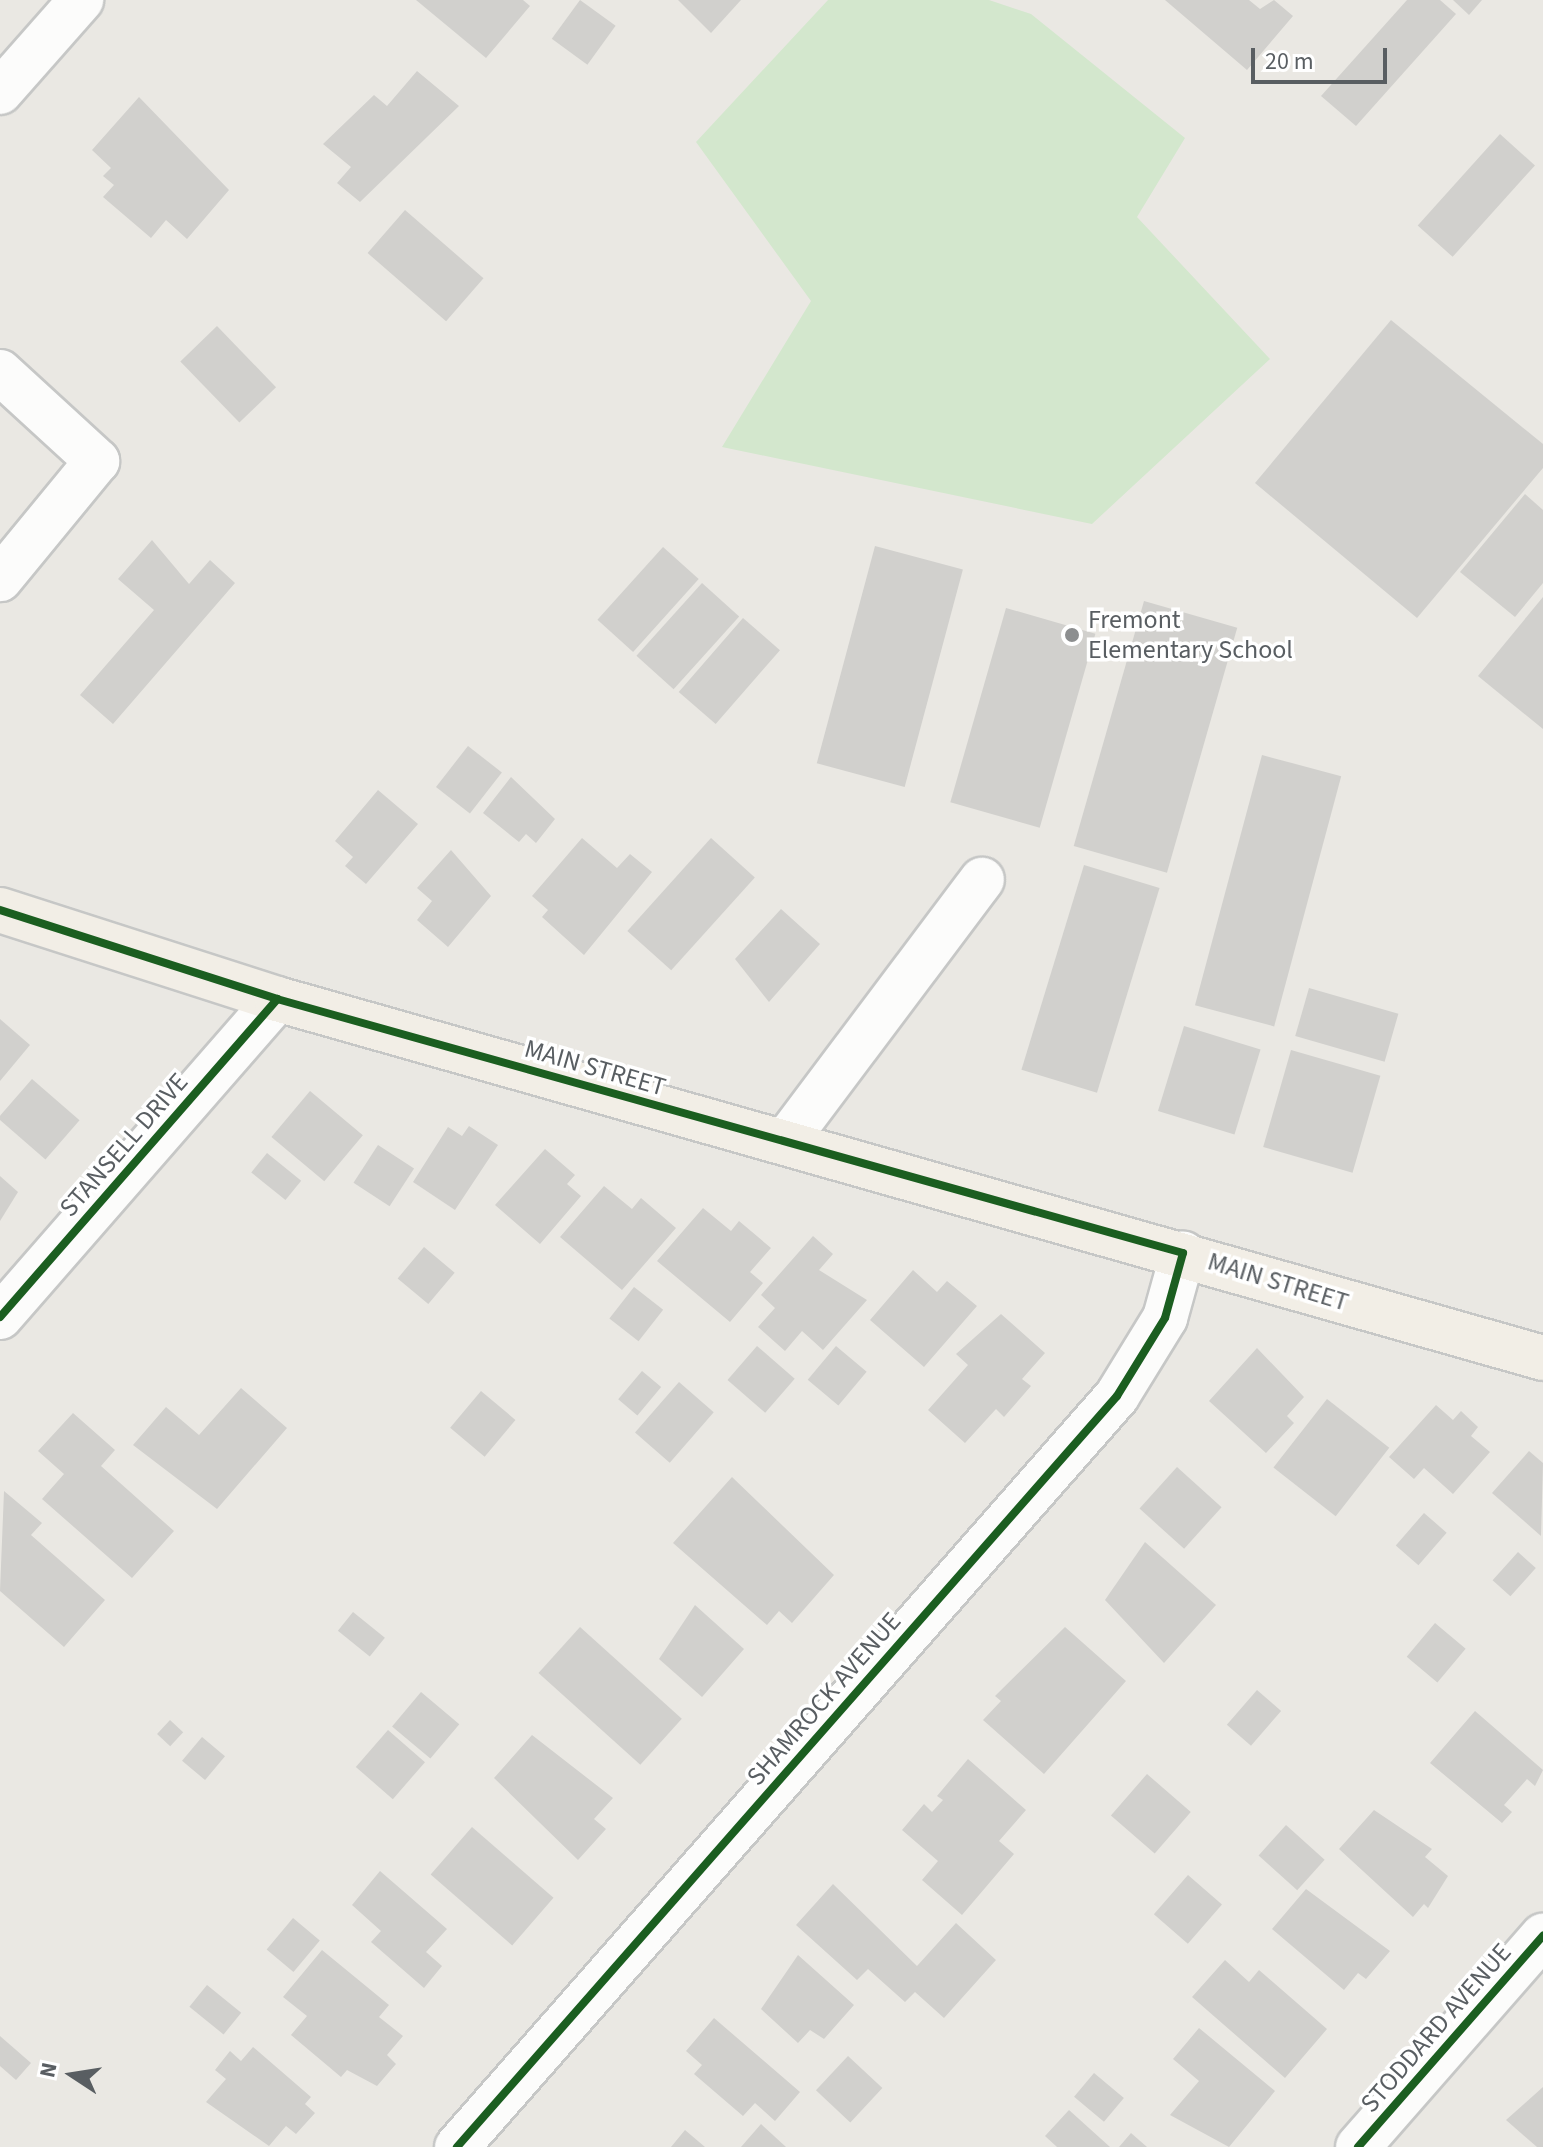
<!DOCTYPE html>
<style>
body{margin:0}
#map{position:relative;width:1543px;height:2147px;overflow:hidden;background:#eae8e3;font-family:"Source Sans 3",sans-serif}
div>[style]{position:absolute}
.green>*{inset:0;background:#d3e7cd}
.building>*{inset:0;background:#d1d0cd;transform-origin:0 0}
.roads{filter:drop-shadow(2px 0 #c6c7c6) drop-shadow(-2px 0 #c6c7c6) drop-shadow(0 2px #c6c7c6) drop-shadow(0 -2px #c6c7c6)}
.minor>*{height:44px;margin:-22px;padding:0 22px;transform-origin:22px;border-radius:22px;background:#fcfcfb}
.major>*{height:44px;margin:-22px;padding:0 22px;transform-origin:22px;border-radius:22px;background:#f2eee6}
.cycleway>*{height:8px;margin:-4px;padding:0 4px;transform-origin:4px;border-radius:4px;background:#1b5e20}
.dots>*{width:22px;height:22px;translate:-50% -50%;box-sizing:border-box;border:4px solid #fff;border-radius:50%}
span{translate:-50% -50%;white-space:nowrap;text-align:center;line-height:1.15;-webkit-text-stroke:7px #fff;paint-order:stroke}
.poi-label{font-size:26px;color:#595e62}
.left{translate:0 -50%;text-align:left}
.street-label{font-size:26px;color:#595e62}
.north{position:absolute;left:32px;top:2035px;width:80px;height:80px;-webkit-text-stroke:6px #fff;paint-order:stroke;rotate:282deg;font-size:22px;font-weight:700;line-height:32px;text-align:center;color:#595e62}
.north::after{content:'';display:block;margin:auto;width:28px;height:36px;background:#595e62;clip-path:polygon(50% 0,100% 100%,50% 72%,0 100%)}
.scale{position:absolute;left:1251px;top:48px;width:136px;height:36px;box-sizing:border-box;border:4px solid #595e62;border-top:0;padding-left:10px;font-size:24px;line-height:28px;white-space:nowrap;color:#595e62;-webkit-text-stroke:6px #fff;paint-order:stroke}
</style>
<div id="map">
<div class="green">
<div style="clip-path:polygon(828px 0,989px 0,1031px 14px,1185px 138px,1137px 217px,1270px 359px,1092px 524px,722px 447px,811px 301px,696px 142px)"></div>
</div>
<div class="building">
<div style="clip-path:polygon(416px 0,523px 0,530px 6px,486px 58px)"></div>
<div style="left:580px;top:0;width:44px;height:48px;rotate:36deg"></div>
<div style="clip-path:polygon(678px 0,741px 0,711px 33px)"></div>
<div style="clip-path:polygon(1165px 0,1249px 0,1260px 9px,1274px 0,1293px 16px,1247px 70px)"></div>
<div style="clip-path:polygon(1407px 0,1440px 0,1456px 14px,1356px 126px,1321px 96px)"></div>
<div style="clip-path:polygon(1453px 0,1482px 0,1469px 15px)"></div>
<div style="clip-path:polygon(417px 71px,459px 106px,360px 202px,337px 183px,351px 167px,323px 144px,374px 95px,387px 106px)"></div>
<div style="clip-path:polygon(139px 97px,229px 190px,187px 239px,166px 220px,151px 238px,103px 197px,114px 185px,103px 176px,111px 168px,92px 150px)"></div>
<div style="left:1500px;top:134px;width:47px;height:123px;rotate:42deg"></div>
<div style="left:405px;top:210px;width:104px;height:57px;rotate:41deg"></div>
<div style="clip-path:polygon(1391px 320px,1543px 444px,1543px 468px,1417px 618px,1255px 483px)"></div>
<div style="left:217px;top:326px;width:85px;height:51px;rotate:46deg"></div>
<div style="clip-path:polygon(1525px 494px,1543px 510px,1543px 583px,1515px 617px,1460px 572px)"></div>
<div style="clip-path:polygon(152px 540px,189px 584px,210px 560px,235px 583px,113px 724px,80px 695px,154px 610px,118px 579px)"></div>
<div style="left:875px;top:546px;width:91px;height:225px;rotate:15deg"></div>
<div style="left:663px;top:547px;width:48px;height:98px;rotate:42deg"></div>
<div style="left:702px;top:583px;width:50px;height:98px;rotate:42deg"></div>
<div style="clip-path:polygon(1543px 597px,1543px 729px,1478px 676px)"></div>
<div style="left:1144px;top:601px;width:97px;height:255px;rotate:16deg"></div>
<div style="left:1006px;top:608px;width:93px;height:202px;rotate:16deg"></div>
<div style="left:743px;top:618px;width:49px;height:98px;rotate:41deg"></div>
<div style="left:468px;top:746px;width:43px;height:52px;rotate:38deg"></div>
<div style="left:1262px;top:755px;width:82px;height:259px;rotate:15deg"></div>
<div style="clip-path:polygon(511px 777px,555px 819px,536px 843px,526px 834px,519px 842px,483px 813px)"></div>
<div style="clip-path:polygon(378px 790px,418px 824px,366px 884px,345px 866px,353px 857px,335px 841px)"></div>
<div style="clip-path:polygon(582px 838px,617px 868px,630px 854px,652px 872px,584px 955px,542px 917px,548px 910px,532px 896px)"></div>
<div style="left:711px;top:838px;width:59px;height:125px;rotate:42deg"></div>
<div style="clip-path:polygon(451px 850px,491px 896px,448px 947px,417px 920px,432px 901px,417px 888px)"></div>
<div style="left:1084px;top:865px;width:79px;height:214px;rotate:17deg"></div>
<div style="clip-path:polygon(781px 909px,820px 944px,769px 1002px,735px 959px)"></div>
<div style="left:1309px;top:988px;width:93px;height:50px;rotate:16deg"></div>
<div style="clip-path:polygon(0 1019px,30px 1045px,0 1081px)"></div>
<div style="left:1184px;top:1026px;width:80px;height:89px;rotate:17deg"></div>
<div style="left:1291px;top:1050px;width:93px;height:101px;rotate:16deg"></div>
<div style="left:32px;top:1079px;width:63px;height:52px;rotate:41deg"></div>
<div style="left:310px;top:1091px;width:69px;height:60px;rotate:40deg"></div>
<div style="clip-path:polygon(469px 1126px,498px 1145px,455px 1210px,413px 1182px,448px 1127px,462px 1136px)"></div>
<div style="left:378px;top:1145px;width:43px;height:45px;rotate:33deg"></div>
<div style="clip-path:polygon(545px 1149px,575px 1175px,567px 1184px,581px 1196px,540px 1244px,495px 1205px)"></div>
<div style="left:267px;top:1153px;width:44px;height:25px;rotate:39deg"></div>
<div style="clip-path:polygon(0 1176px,18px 1192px,0 1221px)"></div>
<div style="clip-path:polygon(604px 1186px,632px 1209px,641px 1198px,676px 1228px,622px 1290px,560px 1237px)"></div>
<div style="clip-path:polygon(703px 1208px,731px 1231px,739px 1221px,771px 1248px,750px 1272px,763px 1283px,730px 1322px,657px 1261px)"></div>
<div style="clip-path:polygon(813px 1236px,833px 1254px,819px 1270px,867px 1300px,823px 1350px,802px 1331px,785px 1351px,758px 1327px,775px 1308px,761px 1295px)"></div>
<div style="left:424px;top:1247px;width:40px;height:41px;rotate:40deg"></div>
<div style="clip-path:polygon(913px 1270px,937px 1292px,947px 1281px,977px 1306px,924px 1367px,870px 1320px)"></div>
<div style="left:634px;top:1287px;width:37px;height:40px;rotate:38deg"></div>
<div style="clip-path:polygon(1001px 1314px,1045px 1353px,1022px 1379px,1031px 1386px,1004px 1417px,996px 1409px,965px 1443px,928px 1410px,968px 1365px,956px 1354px)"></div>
<div style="left:757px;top:1346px;width:50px;height:45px;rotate:41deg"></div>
<div style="left:836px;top:1346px;width:40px;height:44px;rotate:40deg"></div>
<div style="clip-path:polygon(1257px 1348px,1304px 1397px,1287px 1416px,1294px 1423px,1266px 1453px,1209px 1401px)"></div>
<div style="left:642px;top:1371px;width:25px;height:37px;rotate:40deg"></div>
<div style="left:679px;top:1382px;width:46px;height:67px;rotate:41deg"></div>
<div style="clip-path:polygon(241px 1388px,287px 1428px,217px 1509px,133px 1445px,166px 1407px,199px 1435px)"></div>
<div style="left:481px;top:1391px;width:45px;height:48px;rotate:40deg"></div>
<div style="left:1327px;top:1399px;width:79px;height:87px;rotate:38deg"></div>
<div style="clip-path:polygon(1436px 1405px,1453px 1420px,1461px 1411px,1478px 1427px,1471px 1436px,1490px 1452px,1453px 1494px,1424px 1468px,1414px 1479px,1389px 1457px)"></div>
<div style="clip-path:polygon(73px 1413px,115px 1450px,101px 1466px,174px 1531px,132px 1578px,42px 1499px,64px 1474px,38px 1451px)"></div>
<div style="clip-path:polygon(1529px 1451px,1543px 1463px,1541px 1536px,1492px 1493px)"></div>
<div style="left:1177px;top:1467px;width:60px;height:56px;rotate:42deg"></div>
<div style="clip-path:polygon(732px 1477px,834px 1575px,792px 1623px,779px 1611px,767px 1625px,673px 1543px)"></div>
<div style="clip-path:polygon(4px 1491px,42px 1523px,31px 1535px,105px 1600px,64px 1647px,0 1591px)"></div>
<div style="left:1424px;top:1513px;width:30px;height:43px;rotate:41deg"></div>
<div style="clip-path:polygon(1145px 1542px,1216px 1605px,1164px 1663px,1105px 1600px)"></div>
<div style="left:1518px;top:1552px;width:24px;height:38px;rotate:42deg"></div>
<div style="clip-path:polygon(695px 1605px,744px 1649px,702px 1697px,659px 1659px)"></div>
<div style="left:353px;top:1612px;width:41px;height:24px;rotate:39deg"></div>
<div style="left:1435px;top:1623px;width:40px;height:44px;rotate:40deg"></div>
<div style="left:580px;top:1627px;width:137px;height:62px;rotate:42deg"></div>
<div style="clip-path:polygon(1065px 1627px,1126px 1681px,1044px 1774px,983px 1720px,1001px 1701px,995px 1696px)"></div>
<div style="left:1257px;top:1690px;width:32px;height:46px;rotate:41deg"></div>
<div style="left:421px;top:1692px;width:50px;height:45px;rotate:40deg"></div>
<div style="clip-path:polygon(1475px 1711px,1543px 1770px,1535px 1786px,1527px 1779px,1504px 1805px,1512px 1812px,1502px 1823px,1430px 1763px)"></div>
<div style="left:170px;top:1720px;width:18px;height:19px;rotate:43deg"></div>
<div style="left:388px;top:1730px;width:49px;height:49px;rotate:41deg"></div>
<div style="clip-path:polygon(532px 1735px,613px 1798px,594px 1819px,606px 1829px,578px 1860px,494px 1778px)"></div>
<div style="left:202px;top:1737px;width:30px;height:31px;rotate:40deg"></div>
<div style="clip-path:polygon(968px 1759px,1026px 1810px,999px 1841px,1014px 1854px,962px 1915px,922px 1880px,938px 1861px,902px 1830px,924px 1804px,932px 1812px,943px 1800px,937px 1796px)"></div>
<div style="left:1147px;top:1774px;width:58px;height:55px;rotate:41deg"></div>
<div style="clip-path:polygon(1374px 1810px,1432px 1849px,1425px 1857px,1448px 1876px,1428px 1908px,1424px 1904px,1413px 1917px,1339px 1849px)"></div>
<div style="left:1286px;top:1825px;width:52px;height:41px;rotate:42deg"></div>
<div style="left:472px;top:1827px;width:108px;height:63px;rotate:41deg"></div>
<div style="clip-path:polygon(380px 1871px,447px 1929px,426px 1952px,442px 1966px,424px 1988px,371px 1942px,381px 1931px,352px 1905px)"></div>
<div style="left:1188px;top:1875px;width:45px;height:52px;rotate:41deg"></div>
<div style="clip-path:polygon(833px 1884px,917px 1966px,956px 1923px,996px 1960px,944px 2018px,915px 1992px,905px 2002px,868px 1969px,857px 1980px,796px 1925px)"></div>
<div style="clip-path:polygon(1306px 1889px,1390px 1951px,1366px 1979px,1358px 1973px,1344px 1990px,1272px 1929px)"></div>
<div style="left:293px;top:1918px;width:35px;height:41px;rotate:40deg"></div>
<div style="clip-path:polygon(322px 1950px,389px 2005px,379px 2017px,403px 2036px,387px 2055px,396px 2064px,377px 2086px,347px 2070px,341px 2077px,291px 2035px,307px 2016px,283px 1997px)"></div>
<div style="clip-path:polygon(798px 1955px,854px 2005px,824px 2039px,810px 2030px,798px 2043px,761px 2009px)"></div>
<div style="clip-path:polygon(1225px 1960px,1249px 1982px,1259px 1970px,1327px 2029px,1285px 2078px,1192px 1997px)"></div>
<div style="left:207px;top:1985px;width:44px;height:28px;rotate:39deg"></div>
<div style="clip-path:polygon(714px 2018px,800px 2092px,775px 2121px,755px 2103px,743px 2116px,694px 2074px,702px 2065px,686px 2051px)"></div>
<div style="clip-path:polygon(1199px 2028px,1275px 2091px,1229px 2147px,1170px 2115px,1199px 2081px,1173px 2059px)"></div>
<div style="clip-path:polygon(0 2036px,31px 2063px,16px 2080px,0 2066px)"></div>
<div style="clip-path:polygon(253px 2047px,311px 2097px,305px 2104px,315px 2113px,296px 2134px,286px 2126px,269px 2146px,206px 2102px,226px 2079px,215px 2070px,230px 2051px,241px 2061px)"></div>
<div style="left:848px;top:2056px;width:47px;height:47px;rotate:43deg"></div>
<div style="left:1094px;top:2073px;width:39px;height:31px;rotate:40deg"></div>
<div style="clip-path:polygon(1543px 2087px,1543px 2147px,1537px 2147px,1506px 2120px)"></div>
<div style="clip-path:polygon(1069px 2110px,1110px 2147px,1057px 2147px,1045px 2136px)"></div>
<div style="clip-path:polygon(761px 2124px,786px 2147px,741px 2147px)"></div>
<div style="clip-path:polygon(685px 2130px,705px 2147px,661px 2147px,671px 2147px)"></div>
<div style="clip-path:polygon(1131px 2133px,1147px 2147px,1119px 2147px)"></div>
</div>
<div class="roads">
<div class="minor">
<div style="left:0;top:92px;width:123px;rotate:-48.6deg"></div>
<div style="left:0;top:372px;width:132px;rotate:42.5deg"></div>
<div style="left:97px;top:461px;width:153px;rotate:129.4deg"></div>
<div style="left:785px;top:1142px;width:328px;rotate:-53.1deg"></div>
<div style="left:0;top:1317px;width:422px;rotate:-48.9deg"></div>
<div style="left:457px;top:2147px;width:1000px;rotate:-48.69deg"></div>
<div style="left:1117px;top:1396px;width:92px;rotate:-58.4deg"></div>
<div style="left:1165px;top:1318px;width:67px;rotate:-74.5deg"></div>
<div style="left:1358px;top:2147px;width:281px;rotate:-48.8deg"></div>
</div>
<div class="major">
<div style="left:0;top:910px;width:291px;rotate:17.8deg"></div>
<div style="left:277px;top:999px;width:1316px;rotate:15.83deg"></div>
</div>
</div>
<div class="cycleway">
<div style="left:0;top:910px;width:291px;rotate:17.8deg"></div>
<div style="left:277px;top:999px;width:941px;rotate:15.66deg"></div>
<div style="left:1183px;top:1253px;width:67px;rotate:105.5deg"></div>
<div style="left:1165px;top:1318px;width:92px;rotate:121.6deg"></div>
<div style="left:1117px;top:1396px;width:1000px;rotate:131.31deg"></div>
<div style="left:0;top:1317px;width:422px;rotate:-48.9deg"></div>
<div style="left:1358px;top:2147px;width:281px;rotate:-48.8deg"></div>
</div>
<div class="dots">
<div style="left:1072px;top:635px;background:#8c8e8f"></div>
</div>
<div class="poi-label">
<span class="left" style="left:1088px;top:635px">Fremont<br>Elementary School</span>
</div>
<div class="street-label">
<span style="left:595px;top:1068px;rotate:16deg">MAIN STREET</span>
<span style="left:124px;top:1145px;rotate:-49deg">STANSELL DRIVE</span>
<span style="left:1278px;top:1282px;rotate:17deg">MAIN STREET</span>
<span style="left:824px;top:1699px;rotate:-49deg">SHAMROCK AVENUE</span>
<span style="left:1436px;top:2028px;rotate:-49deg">STODDARD AVENUE</span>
</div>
<div class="north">N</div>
<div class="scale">20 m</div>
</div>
